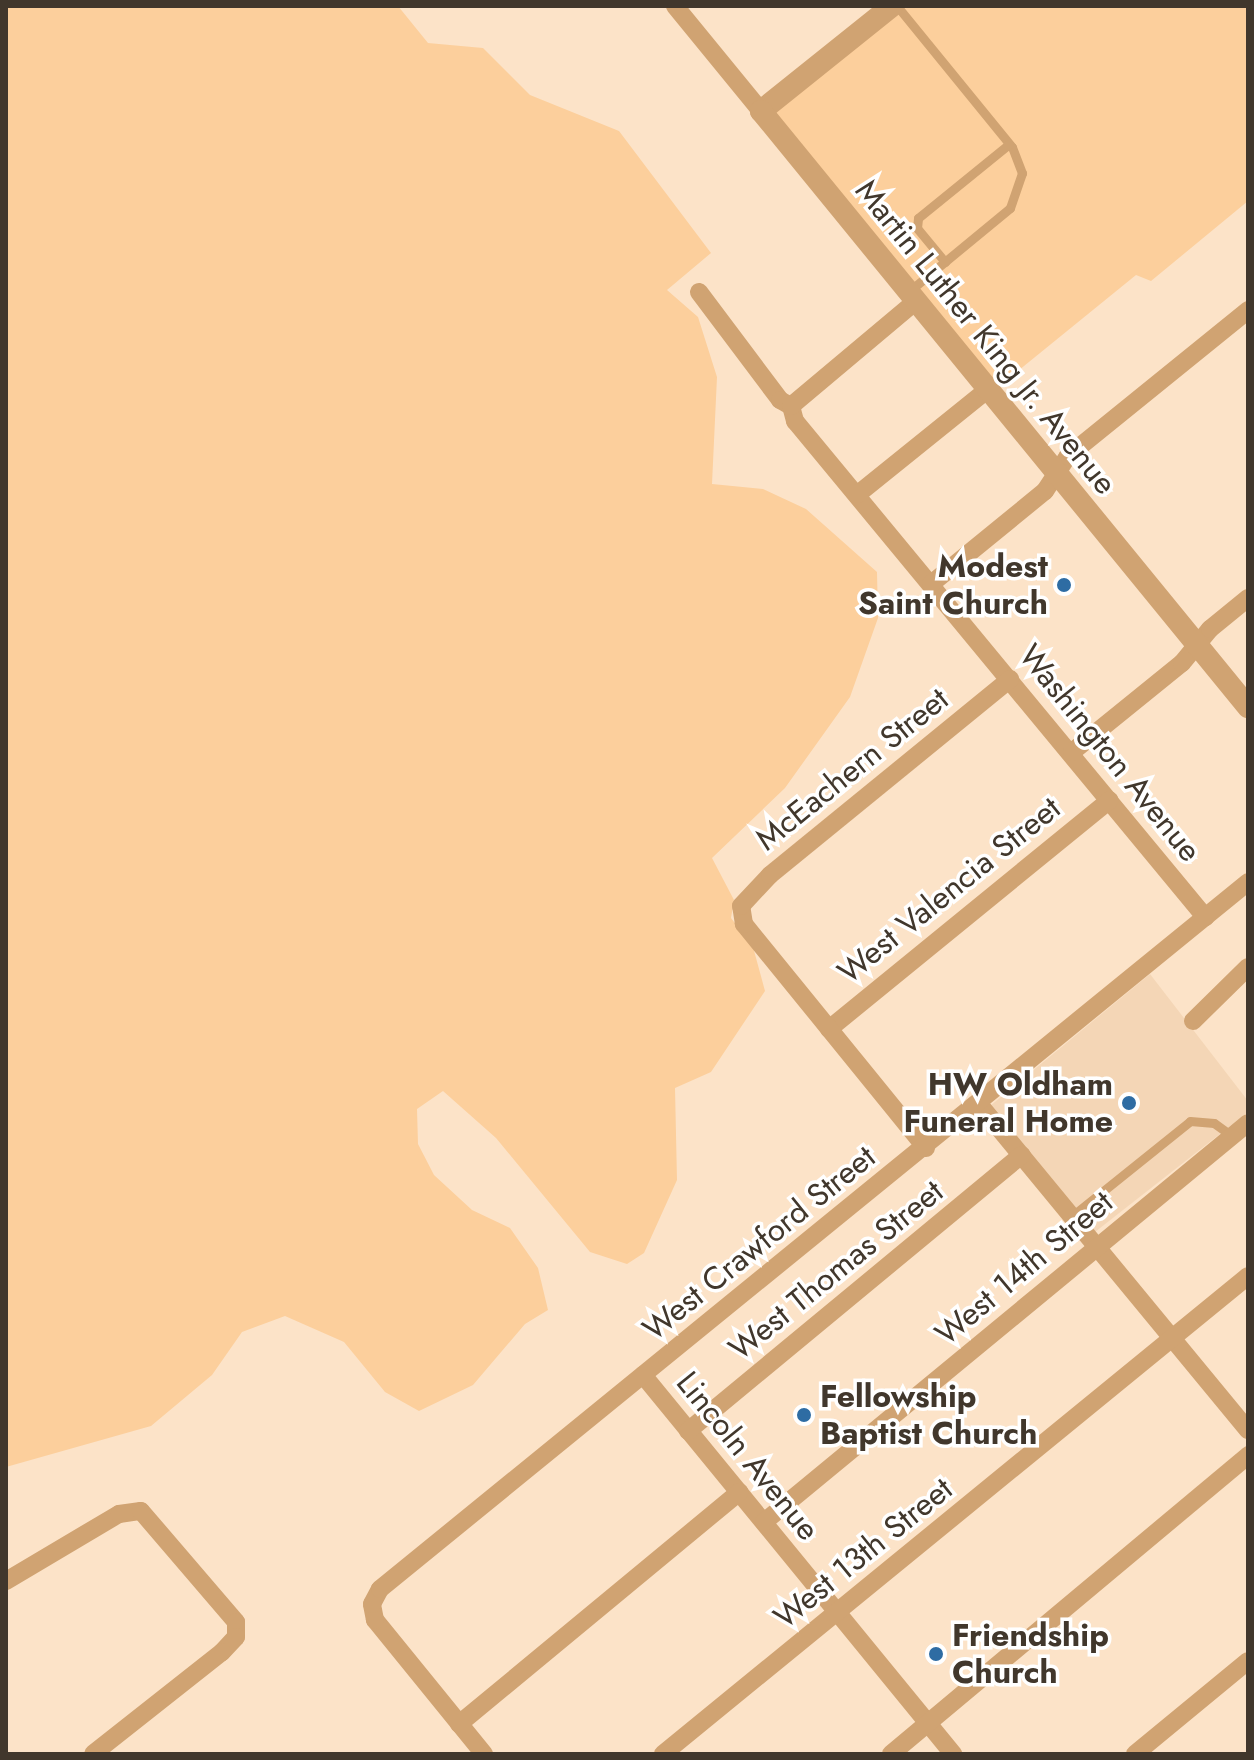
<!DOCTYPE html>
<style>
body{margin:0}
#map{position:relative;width:1254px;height:1760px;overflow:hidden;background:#fce3c8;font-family:Jost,sans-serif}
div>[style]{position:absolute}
.built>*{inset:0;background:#f4d6b6}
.green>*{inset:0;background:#fccf9c}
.service>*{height:9px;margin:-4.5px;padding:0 4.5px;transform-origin:4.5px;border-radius:4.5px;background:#d0a372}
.minor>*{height:18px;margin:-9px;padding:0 9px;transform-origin:9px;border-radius:9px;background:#d0a372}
.tertiary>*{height:22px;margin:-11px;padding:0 11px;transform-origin:11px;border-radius:11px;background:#d0a372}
.dots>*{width:22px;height:22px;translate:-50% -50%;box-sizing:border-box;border:4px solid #fff;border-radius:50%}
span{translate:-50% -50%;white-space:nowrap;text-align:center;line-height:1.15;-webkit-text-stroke:7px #fff;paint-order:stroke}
.street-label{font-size:32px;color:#41372c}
.poi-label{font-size:32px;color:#41372c;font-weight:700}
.right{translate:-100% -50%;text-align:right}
.left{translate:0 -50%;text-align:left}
.frame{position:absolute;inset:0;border:8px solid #41372c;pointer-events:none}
</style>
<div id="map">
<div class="built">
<div style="clip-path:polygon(1150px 974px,1248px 1101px,1248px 1112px,1095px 1232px,990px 1106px)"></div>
</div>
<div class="green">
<div style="clip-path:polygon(6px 6px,398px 6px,428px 43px,483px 48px,530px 95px,619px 131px,711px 253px,667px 290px,698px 317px,717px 377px,712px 484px,763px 489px,806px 509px,877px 572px,878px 618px,850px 697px,785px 788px,712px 858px,734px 900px,731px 918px,753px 947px,765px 991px,711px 1072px,675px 1088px,677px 1180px,644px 1253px,627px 1264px,590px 1252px,496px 1138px,443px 1091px,417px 1109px,418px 1144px,434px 1175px,472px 1210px,510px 1228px,538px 1268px,548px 1310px,525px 1324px,473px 1385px,419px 1411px,385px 1392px,344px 1342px,285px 1316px,242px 1332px,212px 1375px,151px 1426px,6px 1467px)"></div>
<div style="clip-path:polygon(905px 6px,1248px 6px,1248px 201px,1151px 281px,1136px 275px,997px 388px,773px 112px)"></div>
</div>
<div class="service">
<div style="left:897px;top:6px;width:182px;rotate:50.8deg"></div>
<div style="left:1012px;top:147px;width:28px;rotate:69deg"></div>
<div style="left:1022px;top:173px;width:37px;rotate:109deg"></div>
<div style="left:1010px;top:208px;width:132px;rotate:140.5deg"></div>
<div style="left:945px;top:262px;width:44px;rotate:-129.5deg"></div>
<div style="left:917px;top:228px;width:10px;rotate:-84deg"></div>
<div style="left:918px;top:218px;width:117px;rotate:-39.1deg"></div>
<div style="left:1072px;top:1216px;width:151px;rotate:-38.8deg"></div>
<div style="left:1190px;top:1121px;width:24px;rotate:5deg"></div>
<div style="left:1214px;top:1123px;width:22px;rotate:36deg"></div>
</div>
<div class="minor">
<div style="left:675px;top:6px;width:136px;rotate:50.7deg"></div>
<div style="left:699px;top:292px;width:135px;rotate:53.1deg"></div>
<div style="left:780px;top:400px;width:13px;rotate:29deg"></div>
<div style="left:791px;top:406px;width:16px;rotate:75deg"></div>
<div style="left:795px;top:421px;width:644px;rotate:50.42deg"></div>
<div style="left:791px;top:406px;width:163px;rotate:-40deg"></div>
<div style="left:858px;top:494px;width:167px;rotate:-38.9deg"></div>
<div style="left:931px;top:584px;width:147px;rotate:-39.2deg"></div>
<div style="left:1045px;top:491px;width:42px;rotate:-56.7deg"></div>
<div style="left:1068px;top:456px;width:232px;rotate:-39deg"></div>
<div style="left:1072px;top:752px;width:141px;rotate:-39deg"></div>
<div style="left:1182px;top:663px;width:44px;rotate:-50.5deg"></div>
<div style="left:1210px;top:629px;width:49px;rotate:-39.2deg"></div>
<div style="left:1193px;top:1021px;width:77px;rotate:-44.5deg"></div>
<div style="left:829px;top:1029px;width:362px;rotate:-39.2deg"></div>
<div style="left:979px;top:1104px;width:423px;rotate:50.5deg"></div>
<div style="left:926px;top:1148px;width:289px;rotate:-129.1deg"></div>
<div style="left:744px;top:924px;width:18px;rotate:-99deg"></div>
<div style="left:741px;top:906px;width:42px;rotate:-46.9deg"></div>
<div style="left:770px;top:875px;width:310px;rotate:-39.2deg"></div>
<div style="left:643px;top:1375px;width:490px;rotate:50.7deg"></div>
<div style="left:688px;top:1431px;width:433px;rotate:-39.6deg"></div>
<div style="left:764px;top:1522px;width:627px;rotate:-39.5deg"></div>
<div style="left:6px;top:1581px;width:131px;rotate:-30.7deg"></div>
<div style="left:119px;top:1514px;width:22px;rotate:-8deg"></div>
<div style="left:141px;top:1511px;width:146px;rotate:49.4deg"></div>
<div style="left:236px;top:1622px;width:15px;rotate:90deg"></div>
<div style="left:236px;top:1637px;width:21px;rotate:133deg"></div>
<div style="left:222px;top:1652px;width:164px;rotate:141.7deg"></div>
<div style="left:459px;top:1724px;width:364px;rotate:-39.6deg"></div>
<div style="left:484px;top:1754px;width:173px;rotate:-129.1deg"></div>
<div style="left:375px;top:1620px;width:16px;rotate:-101deg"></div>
<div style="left:372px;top:1604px;width:17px;rotate:-62deg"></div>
<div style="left:380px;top:1589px;width:1119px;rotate:-39.16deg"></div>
<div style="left:663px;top:1754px;width:755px;rotate:-39.25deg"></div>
<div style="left:891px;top:1754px;width:466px;rotate:-39.9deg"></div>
<div style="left:1135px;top:1754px;width:146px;rotate:-39.5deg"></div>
</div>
<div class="tertiary">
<div style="left:892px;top:6px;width:168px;rotate:141.3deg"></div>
<div style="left:761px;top:111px;width:770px;rotate:50.75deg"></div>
</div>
<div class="dots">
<div style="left:1064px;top:585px;background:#2e6ca3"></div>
<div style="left:1129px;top:1103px;background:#2e6ca3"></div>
<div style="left:804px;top:1415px;background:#2e6ca3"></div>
<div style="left:936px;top:1654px;background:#2e6ca3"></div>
</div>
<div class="street-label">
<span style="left:986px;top:337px;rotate:51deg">Martin Luther King Jr. Avenue</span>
<span style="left:1110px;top:753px;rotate:51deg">Washington Avenue</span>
<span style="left:852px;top:769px;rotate:-39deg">McEachern Street</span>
<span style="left:949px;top:890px;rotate:-39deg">West Valencia Street</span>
<span style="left:759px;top:1243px;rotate:-39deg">West Crawford Street</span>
<span style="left:1024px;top:1268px;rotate:-40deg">West 14th Street</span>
<span style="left:836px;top:1270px;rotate:-39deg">West Thomas Street</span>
<span style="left:748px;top:1456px;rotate:51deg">Lincoln Avenue</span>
<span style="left:863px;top:1553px;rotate:-39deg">West 13th Street</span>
</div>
<div class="poi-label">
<span class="right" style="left:1048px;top:585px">Modest<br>Saint Church</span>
<span class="right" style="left:1113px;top:1103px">HW Oldham<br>Funeral Home</span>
<span class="left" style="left:820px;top:1415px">Fellowship<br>Baptist Church</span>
<span class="left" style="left:952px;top:1654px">Friendship<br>Church</span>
</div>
<div class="frame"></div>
</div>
